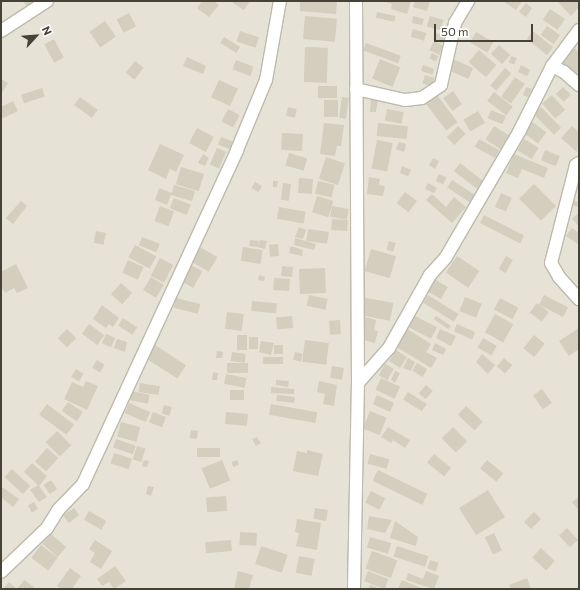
<!DOCTYPE html>
<style>
body{margin:0}
#map{position:relative;width:580px;height:590px;overflow:hidden;background:#f2f1e8;font-family:Commissioner,sans-serif}
div>[style]{position:absolute}
.residential>*{inset:0;background:#e6e3d6;transform-origin:0 0}
.building>*{inset:0;background:#d3cebe;transform-origin:0 0}
.roads{filter:drop-shadow(1px 0 #bdbaab) drop-shadow(-1px 0 #bdbaab) drop-shadow(0 1px #bdbaab) drop-shadow(0 -1px #bdbaab)}
.minor>*{height:12px;margin:-6px;padding:0 6px;transform-origin:6px;border-radius:6px;background:#fff}
span{translate:-50% -50%;white-space:nowrap;text-align:center;line-height:1.15;-webkit-text-stroke:4px #fff;paint-order:stroke}
.frame{position:absolute;inset:0;border:2px solid #454237;pointer-events:none}
.north{position:absolute;left:16px;top:16px;width:40px;height:40px;-webkit-text-stroke:3px #fff;paint-order:stroke;rotate:64deg;font-size:11px;font-weight:700;line-height:16px;text-align:center;color:#454237}
.north::after{content:'';display:block;margin:auto;width:14px;height:18px;background:#454237;clip-path:polygon(50% 0,100% 100%,50% 72%,0 100%)}
.scale{position:absolute;left:434px;top:24px;width:99px;height:18px;box-sizing:border-box;border:2px solid #454237;border-top:0;padding-left:5px;font-size:12px;line-height:14px;white-space:nowrap;color:#454237;-webkit-text-stroke:3px #fff;paint-order:stroke}
</style>
<div id="map">
<div class="residential">
<div style="left:1px;top:1px;width:578px;height:588px"></div>
</div>
<div class="building">
<div style="clip-path:polygon(23px 1px,34px 1px,27px 6px)"></div>
<div style="clip-path:polygon(202px 1px,214px 1px,219px 5px,209px 17px,197px 8px)"></div>
<div style="clip-path:polygon(234px 1px,250px 1px,244px 10px,233px 3px)"></div>
<div style="clip-path:polygon(300px 1px,337px 1px,336px 14px,300px 11px)"></div>
<div style="clip-path:polygon(383px 1px,411px 1px,407px 14px,391px 9px,392px 4px)"></div>
<div style="clip-path:polygon(415px 1px,430px 1px,427px 11px,413px 7px)"></div>
<div style="clip-path:polygon(503px 1px,522px 1px,516px 10px)"></div>
<div style="clip-path:polygon(557px 1px,579px 1px,579px 7px,571px 16px)"></div>
<div style="clip-path:polygon(526px 3px,532px 8px,526px 17px,519px 12px)"></div>
<div style="left:550px;top:9px;width:18px;height:13px;rotate:34deg"></div>
<div style="left:377px;top:12px;width:19px;height:6px;rotate:12deg"></div>
<div style="left:129px;top:13px;width:15px;height:14px;rotate:62deg"></div>
<div style="left:305px;top:16px;width:32px;height:23px;rotate:5deg"></div>
<div style="clip-path:polygon(413px 16px,424px 19px,422px 25px,412px 23px)"></div>
<div style="left:430px;top:16px;width:14px;height:11px;rotate:17deg"></div>
<div style="left:105px;top:21px;width:19px;height:19px;rotate:55deg"></div>
<div style="left:547px;top:26px;width:16px;height:11px;rotate:35deg"></div>
<div style="left:413px;top:29px;width:14px;height:8px;rotate:17deg"></div>
<div style="left:240px;top:31px;width:20px;height:11px;rotate:18deg"></div>
<div style="left:533px;top:31px;width:26px;height:10px;rotate:39deg"></div>
<div style="left:476px;top:32px;width:20px;height:12px;rotate:30deg"></div>
<div style="left:436px;top:33px;width:10px;height:7px;rotate:24deg"></div>
<div style="left:224px;top:37px;width:19px;height:7px;rotate:32deg"></div>
<div style="left:54px;top:39px;width:21px;height:11px;rotate:62deg"></div>
<div style="left:434px;top:41px;width:11px;height:10px;rotate:27deg"></div>
<div style="left:366px;top:43px;width:37px;height:8px;rotate:20deg"></div>
<div style="left:499px;top:45px;width:15px;height:12px;rotate:42deg"></div>
<div style="left:305px;top:47px;width:23px;height:35px;rotate:2deg"></div>
<div style="clip-path:polygon(575px 48px,579px 53px,577px 80px,560px 60px)"></div>
<div style="left:479px;top:50px;width:23px;height:16px;rotate:41deg"></div>
<div style="left:432px;top:53px;width:7px;height:6px;rotate:27deg"></div>
<div style="left:511px;top:56px;width:6px;height:7px;rotate:18deg"></div>
<div style="clip-path:polygon(187px 57px,206px 66px,203px 74px,183px 66px)"></div>
<div style="left:380px;top:59px;width:22px;height:21px;rotate:22deg"></div>
<div style="left:453px;top:59px;width:22px;height:12px;rotate:24deg"></div>
<div style="left:236px;top:60px;width:19px;height:10px;rotate:21deg"></div>
<div style="left:135px;top:61px;width:11px;height:15px;rotate:38deg"></div>
<div style="left:423px;top:65px;width:12px;height:6px;rotate:20deg"></div>
<div style="clip-path:polygon(521px 65px,530px 70px,527px 76px,518px 72px)"></div>
<div style="left:505px;top:68px;width:8px;height:23px;rotate:40deg"></div>
<div style="left:425px;top:75px;width:10px;height:9px;rotate:17deg"></div>
<div style="left:515px;top:77px;width:12px;height:24px;rotate:35deg"></div>
<div style="clip-path:polygon(1px 79px,8px 83px,1px 94px)"></div>
<div style="left:219px;top:80px;width:21px;height:19px;rotate:25deg"></div>
<div style="left:318px;top:86px;width:19px;height:12px"></div>
<div style="clip-path:polygon(526px 87px,532px 89px,528px 97px,523px 95px)"></div>
<div style="left:563px;top:87px;width:11px;height:10px;rotate:45deg"></div>
<div style="left:42px;top:88px;width:9px;height:22px;rotate:72deg"></div>
<div style="left:453px;top:91px;width:16px;height:12px;rotate:55deg"></div>
<div style="left:494px;top:92px;width:24px;height:11px;rotate:38deg"></div>
<div style="left:437px;top:95px;width:34px;height:14px;rotate:53deg"></div>
<div style="left:552px;top:95px;width:20px;height:13px;rotate:49deg"></div>
<div style="left:80px;top:97px;width:22px;height:10px;rotate:36deg"></div>
<div style="left:342px;top:97px;width:7px;height:21px;rotate:8deg"></div>
<div style="clip-path:polygon(371px 99px,378px 100px,376px 112px,370px 112px)"></div>
<div style="left:324px;top:100px;width:14px;height:17px"></div>
<div style="clip-path:polygon(13px 101px,18px 111px,1px 119px,1px 107px)"></div>
<div style="left:288px;top:107px;width:9px;height:9px;rotate:13deg"></div>
<div style="left:541px;top:107px;width:29px;height:10px;rotate:46deg"></div>
<div style="left:228px;top:109px;width:13px;height:14px;rotate:27deg"></div>
<div style="left:387px;top:109px;width:17px;height:12px;rotate:10deg"></div>
<div style="left:491px;top:110px;width:16px;height:9px;rotate:22deg"></div>
<div style="left:478px;top:111px;width:14px;height:17px;rotate:60deg"></div>
<div style="left:531px;top:121px;width:19px;height:14px;rotate:36deg"></div>
<div style="clip-path:polygon(324px 123px,344px 125px,341px 146px,337px 146px,335px 156px,320px 154px)"></div>
<div style="left:378px;top:123px;width:30px;height:13px;rotate:6deg"></div>
<div style="left:458px;top:126px;width:11px;height:16px;rotate:45deg"></div>
<div style="left:494px;top:126px;width:19px;height:16px;rotate:32deg"></div>
<div style="clip-path:polygon(572px 126px,579px 132px,577px 152px,561px 138px)"></div>
<div style="left:197px;top:128px;width:19px;height:17px;rotate:28deg"></div>
<div style="left:282px;top:133px;width:21px;height:17px;rotate:3deg"></div>
<div style="left:221px;top:137px;width:14px;height:8px;rotate:21deg"></div>
<div style="left:479px;top:139px;width:23px;height:9px;rotate:29deg"></div>
<div style="left:524px;top:139px;width:17px;height:13px;rotate:31deg"></div>
<div style="left:377px;top:140px;width:16px;height:29px;rotate:11deg"></div>
<div style="clip-path:polygon(399px 142px,406px 144px,404px 152px,396px 149px)"></div>
<div style="clip-path:polygon(160px 144px,184px 155px,176px 172px,170px 169px,166px 179px,148px 170px)"></div>
<div style="left:217px;top:148px;width:10px;height:18px;rotate:24deg"></div>
<div style="left:545px;top:150px;width:16px;height:11px;rotate:22deg"></div>
<div style="left:289px;top:153px;width:19px;height:13px;rotate:16deg"></div>
<div style="clip-path:polygon(203px 154px,209px 158px,205px 166px,198px 163px)"></div>
<div style="clip-path:polygon(514px 154px,548px 168px,544px 178px,522px 169px,518px 178px,506px 173px)"></div>
<div style="left:326px;top:157px;width:20px;height:23px;rotate:18deg"></div>
<div style="clip-path:polygon(433px 158px,439px 161px,435px 169px,429px 165px)"></div>
<div style="left:460px;top:163px;width:29px;height:10px;rotate:38deg"></div>
<div style="clip-path:polygon(402px 166px,411px 170px,408px 176px,400px 173px)"></div>
<div style="left:181px;top:167px;width:24px;height:18px;rotate:17deg"></div>
<div style="left:439px;top:174px;width:8px;height:8px;rotate:23deg"></div>
<div style="clip-path:polygon(369px 177px,380px 179px,379px 185px,385px 186px,383px 196px,367px 194px)"></div>
<div style="left:299px;top:178px;width:14px;height:15px;rotate:4deg"></div>
<div style="left:452px;top:180px;width:27px;height:9px;rotate:33deg"></div>
<div style="clip-path:polygon(273px 181px,278px 181px,277px 187px,273px 187px)"></div>
<div style="left:318px;top:181px;width:17px;height:13px;rotate:13deg"></div>
<div style="left:255px;top:182px;width:8px;height:7px;rotate:30deg"></div>
<div style="left:283px;top:183px;width:8px;height:17px;rotate:7deg"></div>
<div style="clip-path:polygon(428px 183px,437px 188px,434px 193px,425px 189px)"></div>
<div style="left:534px;top:184px;width:31px;height:21px;rotate:45deg"></div>
<div style="clip-path:polygon(174px 185px,195px 191px,192px 201px,171px 195px,167px 205px,155px 200px,159px 188px,172px 193px)"></div>
<div style="left:405px;top:192px;width:15px;height:14px;rotate:37deg"></div>
<div style="left:501px;top:193px;width:12px;height:15px;rotate:24deg"></div>
<div style="clip-path:polygon(432px 194px,446px 207px,454px 197px,466px 207px,452px 223px,426px 200px)"></div>
<div style="left:317px;top:196px;width:17px;height:17px;rotate:17deg"></div>
<div style="left:174px;top:198px;width:18px;height:11px;rotate:22deg"></div>
<div style="clip-path:polygon(572px 200px,579px 202px,577px 207px,570px 204px)"></div>
<div style="clip-path:polygon(21px 201px,27px 206px,13px 224px,6px 218px)"></div>
<div style="left:160px;top:206px;width:15px;height:16px;rotate:20deg"></div>
<div style="left:332px;top:206px;width:17px;height:11px;rotate:10deg"></div>
<div style="left:279px;top:207px;width:27px;height:12px;rotate:10deg"></div>
<div style="clip-path:polygon(579px 212px,579px 226px,572px 219px)"></div>
<div style="left:484px;top:215px;width:45px;height:9px;rotate:27deg"></div>
<div style="left:332px;top:219px;width:16px;height:11px;rotate:4deg"></div>
<div style="clip-path:polygon(299px 227px,306px 230px,303px 239px,295px 237px)"></div>
<div style="clip-path:polygon(572px 228px,579px 233px,579px 245px,566px 236px)"></div>
<div style="left:308px;top:229px;width:21px;height:12px;rotate:8deg"></div>
<div style="left:96px;top:231px;width:10px;height:12px;rotate:11deg"></div>
<div style="left:142px;top:237px;width:19px;height:9px;rotate:21deg"></div>
<div style="clip-path:polygon(295px 238px,316px 244px,314px 250px,294px 245px)"></div>
<div style="left:250px;top:240px;width:9px;height:6px;rotate:6deg"></div>
<div style="clip-path:polygon(260px 240px,267px 241px,265px 249px,258px 247px)"></div>
<div style="left:389px;top:241px;width:7px;height:9px;rotate:16deg"></div>
<div style="left:278px;top:244px;width:12px;height:9px;rotate:85deg"></div>
<div style="left:135px;top:245px;width:24px;height:14px;rotate:28deg"></div>
<div style="clip-path:polygon(291px 246px,303px 250px,302px 256px,289px 253px)"></div>
<div style="left:200px;top:247px;width:20px;height:17px;rotate:30deg"></div>
<div style="left:243px;top:247px;width:20px;height:14px;rotate:9deg"></div>
<div style="left:371px;top:249px;width:26px;height:23px;rotate:16deg"></div>
<div style="left:457px;top:256px;width:27px;height:20px;rotate:34deg"></div>
<div style="left:506px;top:256px;width:8px;height:15px;rotate:30deg"></div>
<div style="left:160px;top:258px;width:15px;height:20px;rotate:28deg"></div>
<div style="left:128px;top:260px;width:17px;height:14px;rotate:24deg"></div>
<div style="clip-path:polygon(16px 264px,28px 288px,17px 293px,14px 288px,5px 293px,1px 286px,1px 272px)"></div>
<div style="left:191px;top:265px;width:13px;height:19px;rotate:29deg"></div>
<div style="left:282px;top:266px;width:11px;height:10px;rotate:5deg"></div>
<div style="left:325px;top:268px;width:25px;height:26px;rotate:88deg"></div>
<div style="clip-path:polygon(259px 275px,265px 277px,264px 281px,258px 280px)"></div>
<div style="left:151px;top:277px;width:15px;height:15px;rotate:32deg"></div>
<div style="left:274px;top:278px;width:16px;height:12px;rotate:4deg"></div>
<div style="left:434px;top:279px;width:16px;height:14px;rotate:30deg"></div>
<div style="left:121px;top:283px;width:15px;height:15px;rotate:42deg"></div>
<div style="left:309px;top:295px;width:19px;height:11px;rotate:12deg"></div>
<div style="left:428px;top:295px;width:36px;height:9px;rotate:32deg"></div>
<div style="left:544px;top:295px;width:27px;height:11px;rotate:27deg"></div>
<div style="left:362px;top:297px;width:32px;height:18px;rotate:11deg"></div>
<div style="left:465px;top:297px;width:18px;height:15px;rotate:22deg"></div>
<div style="left:176px;top:298px;width:25px;height:10px;rotate:14deg"></div>
<div style="left:500px;top:298px;width:21px;height:13px;rotate:28deg"></div>
<div style="left:252px;top:301px;width:25px;height:10px;rotate:5deg"></div>
<div style="left:537px;top:303px;width:15px;height:12px;rotate:37deg"></div>
<div style="clip-path:polygon(102px 305px,119px 318px,113px 327px,109px 324px,106px 328px,93px 319px)"></div>
<div style="left:227px;top:312px;width:17px;height:17px;rotate:7deg"></div>
<div style="left:495px;top:314px;width:21px;height:21px;rotate:29deg"></div>
<div style="left:413px;top:315px;width:27px;height:13px;rotate:27deg"></div>
<div style="left:292px;top:316px;width:12px;height:16px;rotate:85deg"></div>
<div style="left:436px;top:316px;width:18px;height:4px;rotate:34deg"></div>
<div style="clip-path:polygon(365px 317px,376px 320px,374px 330px,378px 331px,375px 343px,360px 339px)"></div>
<div style="left:123px;top:318px;width:17px;height:9px;rotate:33deg"></div>
<div style="left:340px;top:320px;width:14px;height:11px;rotate:86deg"></div>
<div style="left:89px;top:324px;width:19px;height:12px;rotate:36deg"></div>
<div style="left:457px;top:324px;width:20px;height:8px;rotate:24deg"></div>
<div style="clip-path:polygon(406px 328px,431px 344px,426px 352px,437px 358px,431px 368px,395px 346px)"></div>
<div style="clip-path:polygon(579px 328px,579px 349px,569px 356px,559px 341px)"></div>
<div style="left:67px;top:329px;width:13px;height:13px;rotate:45deg"></div>
<div style="clip-path:polygon(440px 329px,456px 336px,451px 346px,436px 338px)"></div>
<div style="left:106px;top:334px;width:10px;height:10px;rotate:24deg"></div>
<div style="left:237px;top:335px;width:10px;height:15px"></div>
<div style="left:534px;top:335px;width:14px;height:17px;rotate:39deg"></div>
<div style="left:249px;top:337px;width:9px;height:12px"></div>
<div style="left:483px;top:338px;width:16px;height:11px;rotate:30deg"></div>
<div style="clip-path:polygon(117px 339px,127px 342px,125px 352px,114px 348px)"></div>
<div style="left:305px;top:340px;width:24px;height:22px;rotate:7deg"></div>
<div style="clip-path:polygon(261px 341px,274px 343px,271px 355px,259px 352px)"></div>
<div style="clip-path:polygon(435px 343px,446px 349px,443px 355px,432px 350px)"></div>
<div style="left:155px;top:345px;width:37px;height:16px;rotate:33deg"></div>
<div style="left:274px;top:345px;width:9px;height:9px"></div>
<div style="left:396px;top:350px;width:13px;height:13px;rotate:32deg"></div>
<div style="clip-path:polygon(217px 351px,223px 352px,222px 358px,216px 358px)"></div>
<div style="left:232px;top:352px;width:14px;height:9px;rotate:8deg"></div>
<div style="left:295px;top:352px;width:8px;height:8px;rotate:14deg"></div>
<div style="clip-path:polygon(482px 354px,495px 365px,488px 374px,476px 362px)"></div>
<div style="left:263px;top:357px;width:20px;height:7px"></div>
<div style="clip-path:polygon(408px 358px,415px 362px,411px 371px,403px 368px)"></div>
<div style="left:504px;top:358px;width:11px;height:11px;rotate:41deg"></div>
<div style="left:97px;top:360px;width:9px;height:9px;rotate:32deg"></div>
<div style="left:227px;top:363px;width:21px;height:10px"></div>
<div style="left:417px;top:363px;width:12px;height:9px;rotate:31deg"></div>
<div style="left:385px;top:364px;width:10px;height:13px;rotate:29deg"></div>
<div style="left:332px;top:366px;width:12px;height:12px;rotate:9deg"></div>
<div style="left:76px;top:369px;width:9px;height:9px;rotate:32deg"></div>
<div style="clip-path:polygon(395px 371px,400px 373px,395px 383px,391px 380px)"></div>
<div style="clip-path:polygon(213px 372px,218px 373px,217px 380px,212px 380px)"></div>
<div style="left:226px;top:374px;width:21px;height:10px;rotate:11deg"></div>
<div style="left:381px;top:378px;width:21px;height:13px;rotate:25deg"></div>
<div style="clip-path:polygon(276px 380px,289px 381px,288px 387px,276px 385px)"></div>
<div style="clip-path:polygon(86px 381px,98px 386px,87px 410px,64px 399px,72px 382px,83px 387px)"></div>
<div style="clip-path:polygon(319px 381px,337px 385px,334px 406px,323px 404px,325px 394px,317px 392px)"></div>
<div style="left:140px;top:383px;width:20px;height:9px;rotate:9deg"></div>
<div style="left:426px;top:385px;width:9px;height:11px;rotate:41deg"></div>
<div style="clip-path:polygon(271px 387px,294px 389px,294px 394px,271px 393px)"></div>
<div style="left:542px;top:389px;width:17px;height:11px;rotate:54deg"></div>
<div style="left:230px;top:390px;width:14px;height:10px"></div>
<div style="left:130px;top:391px;width:20px;height:9px;rotate:11deg"></div>
<div style="left:408px;top:392px;width:22px;height:9px;rotate:32deg"></div>
<div style="left:277px;top:395px;width:18px;height:6px;rotate:6deg"></div>
<div style="left:377px;top:395px;width:19px;height:10px;rotate:25deg"></div>
<div style="left:68px;top:402px;width:18px;height:11px;rotate:34deg"></div>
<div style="left:129px;top:403px;width:23px;height:11px;rotate:23deg"></div>
<div style="left:47px;top:404px;width:34px;height:13px;rotate:37deg"></div>
<div style="left:271px;top:404px;width:47px;height:11px;rotate:10deg"></div>
<div style="left:164px;top:405px;width:8px;height:9px;rotate:14deg"></div>
<div style="left:466px;top:406px;width:23px;height:12px;rotate:43deg"></div>
<div style="left:370px;top:411px;width:18px;height:19px;rotate:22deg"></div>
<div style="left:153px;top:412px;width:14px;height:11px;rotate:21deg"></div>
<div style="left:226px;top:412px;width:22px;height:12px;rotate:5deg"></div>
<div style="left:121px;top:422px;width:20px;height:15px;rotate:15deg"></div>
<div style="clip-path:polygon(388px 427px,410px 440px,405px 448px,393px 440px,391px 443px,381px 437px)"></div>
<div style="left:453px;top:427px;width:20px;height:16px;rotate:45deg"></div>
<div style="left:191px;top:430px;width:7px;height:8px;rotate:8deg"></div>
<div style="left:57px;top:431px;width:20px;height:16px;rotate:45deg"></div>
<div style="clip-path:polygon(257px 437px,261px 443px,256px 446px,252px 439px)"></div>
<div style="left:116px;top:439px;width:21px;height:9px;rotate:19deg"></div>
<div style="left:137px;top:446px;width:9px;height:14px;rotate:18deg"></div>
<div style="left:47px;top:448px;width:15px;height:18px;rotate:42deg"></div>
<div style="left:197px;top:448px;width:23px;height:9px"></div>
<div style="clip-path:polygon(307px 450px,323px 454px,318px 476px,293px 471px,297px 451px,307px 453px)"></div>
<div style="left:114px;top:453px;width:19px;height:11px;rotate:18deg"></div>
<div style="left:370px;top:454px;width:20px;height:10px;rotate:15deg"></div>
<div style="left:434px;top:454px;width:22px;height:11px;rotate:39deg"></div>
<div style="clip-path:polygon(144px 460px,149px 461px,147px 467px,142px 466px)"></div>
<div style="left:222px;top:460px;width:22px;height:22px;rotate:68deg"></div>
<div style="left:237px;top:460px;width:5px;height:6px;rotate:68deg"></div>
<div style="left:487px;top:460px;width:21px;height:11px;rotate:39deg"></div>
<div style="clip-path:polygon(32px 463px,47px 476px,39px 486px,47px 497px,39px 502px,30px 490px,38px 485px,24px 472px)"></div>
<div style="left:12px;top:469px;width:25px;height:11px;rotate:43deg"></div>
<div style="left:378px;top:470px;width:55px;height:12px;rotate:26deg"></div>
<div style="left:51px;top:480px;width:11px;height:9px;rotate:56deg"></div>
<div style="clip-path:polygon(148px 486px,154px 487px,151px 496px,146px 494px)"></div>
<div style="clip-path:polygon(2px 487px,19px 499px,13px 507px,1px 497px)"></div>
<div style="left:488px;top:490px;width:32px;height:34px;rotate:58deg"></div>
<div style="left:371px;top:491px;width:16px;height:13px;rotate:27deg"></div>
<div style="left:226px;top:496px;width:15px;height:20px;rotate:86deg"></div>
<div style="clip-path:polygon(579px 497px,579px 511px,572px 502px)"></div>
<div style="left:34px;top:502px;width:8px;height:7px;rotate:60deg"></div>
<div style="clip-path:polygon(74px 508px,79px 515px,69px 523px,63px 515px)"></div>
<div style="left:315px;top:508px;width:13px;height:11px;rotate:9deg"></div>
<div style="left:89px;top:511px;width:20px;height:10px;rotate:30deg"></div>
<div style="left:534px;top:512px;width:10px;height:14px;rotate:45deg"></div>
<div style="clip-path:polygon(369px 516px,392px 520px,385px 533px,367px 529px)"></div>
<div style="clip-path:polygon(297px 519px,321px 523px,317px 550px,296px 546px,299px 533px,295px 532px)"></div>
<div style="clip-path:polygon(395px 521px,418px 537px,416px 546px,390px 538px)"></div>
<div style="left:567px;top:528px;width:16px;height:11px;rotate:47deg"></div>
<div style="left:240px;top:532px;width:17px;height:13px;rotate:3deg"></div>
<div style="left:494px;top:533px;width:19px;height:10px;rotate:65deg"></div>
<div style="left:51px;top:534px;width:20px;height:13px;rotate:41deg"></div>
<div style="left:370px;top:537px;width:22px;height:11px;rotate:16deg"></div>
<div style="clip-path:polygon(95px 540px,112px 551px,101px 569px,90px 562px,95px 553px,89px 549px)"></div>
<div style="left:231px;top:540px;width:11px;height:26px;rotate:85deg"></div>
<div style="left:41px;top:545px;width:21px;height:16px;rotate:37deg"></div>
<div style="left:261px;top:546px;width:28px;height:19px;rotate:18deg"></div>
<div style="left:397px;top:546px;width:33px;height:11px;rotate:18deg"></div>
<div style="left:541px;top:548px;width:19px;height:13px;rotate:43deg"></div>
<div style="left:372px;top:551px;width:27px;height:19px;rotate:20deg"></div>
<div style="left:299px;top:556px;width:16px;height:17px;rotate:11deg"></div>
<div style="left:430px;top:560px;width:9px;height:9px;rotate:18deg"></div>
<div style="clip-path:polygon(115px 566px,126px 581px,114px 589px,109px 582px,102px 586px,97px 579px)"></div>
<div style="clip-path:polygon(70px 568px,81px 576px,72px 589px,61px 589px,57px 586px)"></div>
<div style="clip-path:polygon(238px 571px,253px 575px,249px 589px,234px 589px)"></div>
<div style="left:368px;top:571px;width:22px;height:11px;rotate:21deg"></div>
<div style="clip-path:polygon(426px 571px,439px 576px,434px 589px,406px 580px,408px 573px,423px 579px)"></div>
<div style="clip-path:polygon(527px 578px,531px 589px,511px 589px,509px 585px)"></div>
<div style="clip-path:polygon(24px 580px,34px 587px,32px 589px,17px 589px)"></div>
<div style="clip-path:polygon(402px 580px,424px 589px,398px 589px)"></div>
<div style="clip-path:polygon(9px 582px,17px 589px,3px 589px)"></div>
<div style="clip-path:polygon(370px 585px,381px 589px,368px 589px)"></div>
</div>
<div class="roads">
<div class="minor">
<div style="left:1px;top:31px;width:55px;rotate:-33.1deg"></div>
<div style="left:552px;top:66px;width:13px;rotate:27deg"></div>
<div style="left:564px;top:72px;width:20px;rotate:41deg"></div>
<div style="left:356px;top:89px;width:50px;rotate:12.7deg"></div>
<div style="left:405px;top:100px;width:17px;rotate:-7deg"></div>
<div style="left:422px;top:98px;width:23px;rotate:-34deg"></div>
<div style="left:441px;top:85px;width:64px;rotate:-77.3deg"></div>
<div style="left:455px;top:23px;width:26px;rotate:-59deg"></div>
<div style="left:579px;top:163px;width:4px;rotate:146deg"></div>
<div style="left:576px;top:165px;width:101px;rotate:104.3deg"></div>
<div style="left:551px;top:263px;width:16px;rotate:60deg"></div>
<div style="left:559px;top:277px;width:30px;rotate:48deg"></div>
<div style="left:358px;top:383px;width:47px;rotate:-48.5deg"></div>
<div style="left:389px;top:348px;width:84px;rotate:-60.7deg"></div>
<div style="left:430px;top:275px;width:24px;rotate:-48deg"></div>
<div style="left:446px;top:257px;width:145px;rotate:-59.7deg"></div>
<div style="left:519px;top:132px;width:74px;rotate:-63.4deg"></div>
<div style="left:552px;top:66px;width:45px;rotate:-53.1deg"></div>
<div style="left:1px;top:572px;width:64px;rotate:-43.7deg"></div>
<div style="left:47px;top:528px;width:22px;rotate:-58deg"></div>
<div style="left:59px;top:509px;width:35px;rotate:-46deg"></div>
<div style="left:83px;top:484px;width:368px;rotate:-65.2deg"></div>
<div style="left:237px;top:150px;width:76px;rotate:-67.5deg"></div>
<div style="left:266px;top:80px;width:80px;rotate:-80deg"></div>
<div style="left:354px;top:589px;width:206px;rotate:-88.9deg"></div>
<div style="left:358px;top:383px;width:382px;rotate:-90.3deg"></div>
</div>
</div>
<div class="frame"></div>
<div class="north">N</div>
<div class="scale">50 m</div>
</div>
